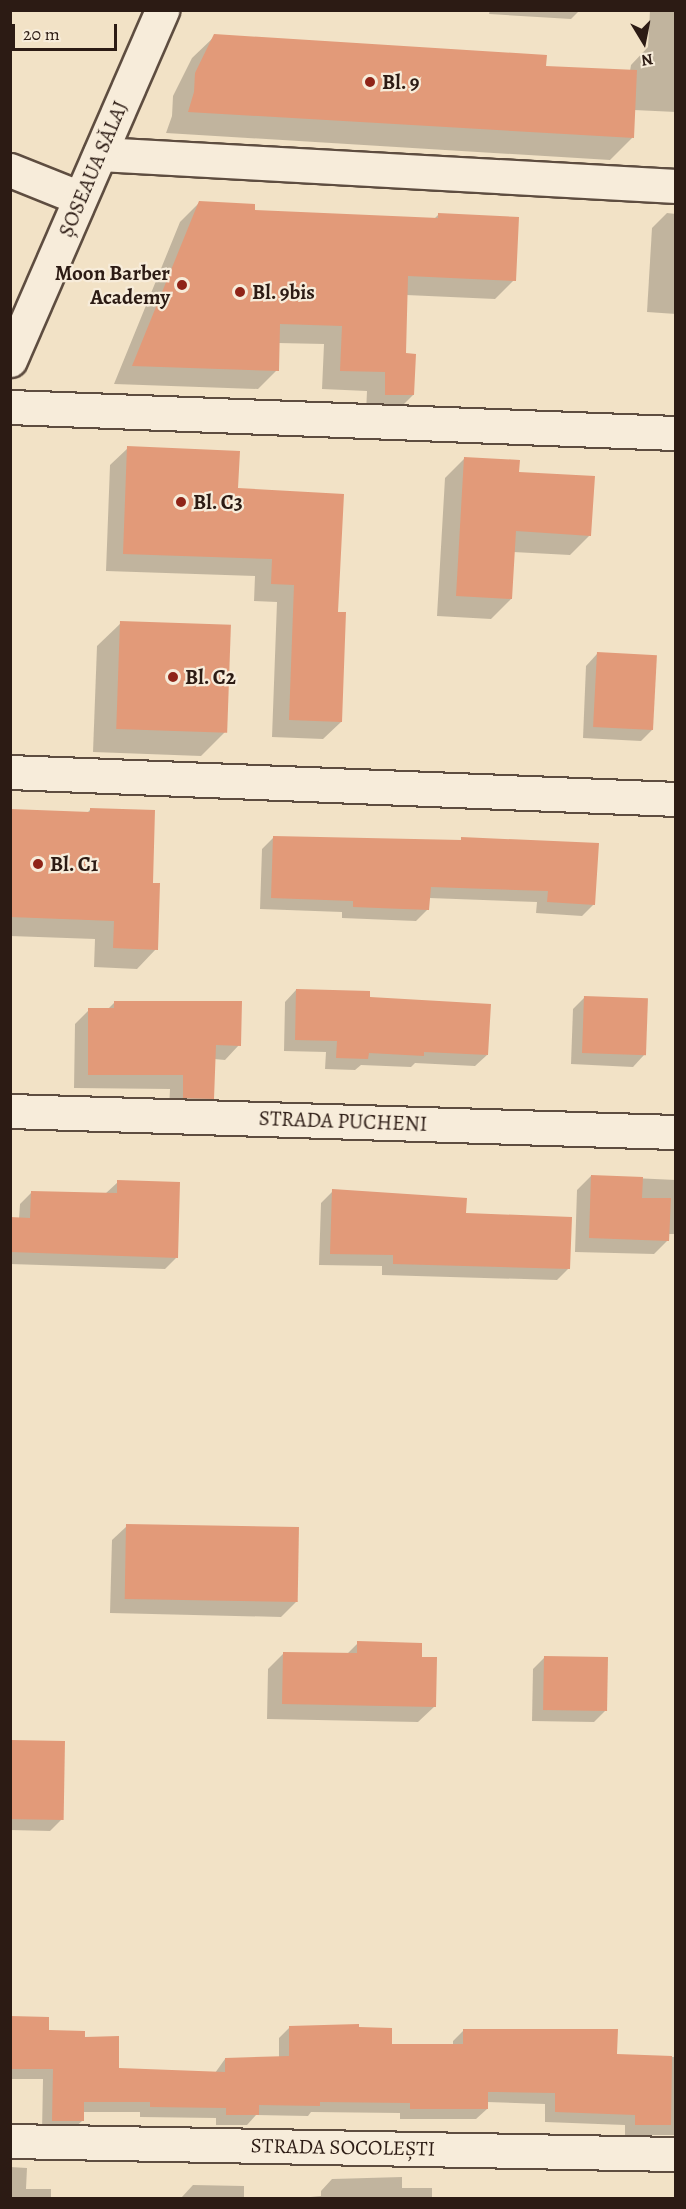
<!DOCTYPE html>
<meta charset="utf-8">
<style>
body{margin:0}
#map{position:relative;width:686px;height:2209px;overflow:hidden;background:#f2e2c6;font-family:Alegreya,serif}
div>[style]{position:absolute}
.shadow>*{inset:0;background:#0003}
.building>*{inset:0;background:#e29a79;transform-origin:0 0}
.roads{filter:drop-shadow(2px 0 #5e4d40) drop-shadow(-2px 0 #5e4d40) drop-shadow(0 2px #5e4d40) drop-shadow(0 -2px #5e4d40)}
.street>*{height:33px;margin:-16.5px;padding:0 16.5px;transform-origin:16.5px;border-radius:16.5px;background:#f7ecda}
.secondary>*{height:33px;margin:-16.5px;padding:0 16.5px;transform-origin:16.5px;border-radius:16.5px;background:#f7ecda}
.dots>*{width:16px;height:16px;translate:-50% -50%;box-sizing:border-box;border:3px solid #f7ecda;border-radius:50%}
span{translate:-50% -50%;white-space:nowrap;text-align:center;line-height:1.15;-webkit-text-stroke:4.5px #f7ecda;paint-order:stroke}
.poi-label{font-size:21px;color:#2c1b14;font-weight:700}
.left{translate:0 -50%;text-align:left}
.right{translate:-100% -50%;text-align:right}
.street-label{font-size:21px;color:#2c1b14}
.frame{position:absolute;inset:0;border:12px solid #2c1b14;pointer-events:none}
.north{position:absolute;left:614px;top:12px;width:60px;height:60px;-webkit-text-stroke:4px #f7ecda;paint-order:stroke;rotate:170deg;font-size:16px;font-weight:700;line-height:24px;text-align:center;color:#2c1b14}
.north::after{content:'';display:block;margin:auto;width:21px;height:27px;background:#2c1b14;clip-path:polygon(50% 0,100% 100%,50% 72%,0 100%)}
.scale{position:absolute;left:12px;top:24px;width:105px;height:27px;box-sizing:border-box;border:3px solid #2c1b14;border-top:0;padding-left:8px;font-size:18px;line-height:21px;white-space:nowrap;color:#2c1b14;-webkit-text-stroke:4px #f7ecda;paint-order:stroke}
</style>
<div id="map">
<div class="shadow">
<div style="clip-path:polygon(490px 10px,580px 10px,571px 19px,489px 14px)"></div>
<div style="clip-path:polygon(650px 10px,676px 10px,676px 112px,634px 110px,632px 138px,610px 160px,166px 133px,172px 116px,173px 96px,192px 58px,215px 36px,545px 68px,630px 71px,631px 65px,648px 47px)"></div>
<div style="clip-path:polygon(199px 203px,253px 212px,434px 219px,439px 214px,514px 280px,495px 299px,406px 295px,404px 355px,413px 395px,394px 414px,366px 413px,367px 391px,322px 389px,324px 344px,278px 343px,277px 370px,258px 389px,114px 384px,180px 222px)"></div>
<div style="clip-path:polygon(667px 213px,676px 214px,676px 314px,647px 312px,652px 228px)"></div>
<div style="clip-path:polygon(128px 448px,236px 490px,337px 613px,341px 722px,323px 739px,272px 737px,277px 602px,254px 601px,255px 576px,106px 571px,110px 465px)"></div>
<div style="clip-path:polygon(465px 458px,518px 473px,590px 535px,570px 555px,513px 552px,511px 599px,491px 619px,437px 616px,445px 478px)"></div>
<div style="clip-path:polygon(121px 623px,225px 732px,201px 756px,93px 752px,97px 646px)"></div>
<div style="clip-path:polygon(597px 654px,653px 729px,641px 741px,583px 738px,586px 666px)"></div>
<div style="clip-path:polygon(10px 810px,87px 813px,90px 810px,151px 884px,156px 949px,137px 969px,94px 967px,95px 939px,10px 936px)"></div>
<div style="clip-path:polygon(274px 837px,459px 842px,462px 839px,594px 904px,582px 916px,536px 913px,537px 902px,429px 898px,428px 909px,416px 921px,342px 918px,342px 912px,260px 909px,262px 849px)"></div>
<div style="clip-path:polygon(296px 990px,369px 998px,487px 1055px,475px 1066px,415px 1063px,411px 1067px,361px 1065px,355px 1070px,325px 1069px,326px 1052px,284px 1051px,285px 1002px)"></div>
<div style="clip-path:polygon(585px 997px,644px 1055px,633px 1067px,571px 1064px,573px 1009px)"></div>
<div style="clip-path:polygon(115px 1002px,239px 1045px,225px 1060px,214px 1059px,213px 1098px,199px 1112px,169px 1111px,170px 1089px,74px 1088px,75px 1024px,89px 1010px,107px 1010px)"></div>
<div style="clip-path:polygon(591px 1176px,676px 1180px,676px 1234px,668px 1234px,668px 1240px,654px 1254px,575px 1252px,577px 1190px)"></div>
<div style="clip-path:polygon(118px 1182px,176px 1258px,165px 1269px,10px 1264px,10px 1219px,19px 1219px,20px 1204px,32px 1192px,105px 1194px)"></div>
<div style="clip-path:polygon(333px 1191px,465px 1215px,569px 1268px,557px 1280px,382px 1275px,382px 1266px,319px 1265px,321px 1203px)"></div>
<div style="clip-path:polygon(127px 1526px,296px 1602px,281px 1617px,110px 1613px,112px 1540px)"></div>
<div style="clip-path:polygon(358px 1643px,420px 1658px,435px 1706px,418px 1722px,267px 1719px,268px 1669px,284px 1653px,346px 1655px)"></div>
<div style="clip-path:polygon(545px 1657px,605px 1711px,594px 1722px,532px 1721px,533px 1669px)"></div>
<div style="clip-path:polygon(10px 1742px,61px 1820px,50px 1831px,10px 1830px)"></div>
<div style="clip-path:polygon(10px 2018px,47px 2032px,83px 2038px,118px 2070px,215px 2073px,225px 2059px,279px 2057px,279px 2038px,290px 2027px,357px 2029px,391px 2045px,453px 2046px,453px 2041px,464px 2030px,616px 2056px,676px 2057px,676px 2135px,625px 2135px,625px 2125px,545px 2122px,545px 2104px,487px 2102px,487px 2109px,476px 2119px,400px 2119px,400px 2113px,311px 2112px,308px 2116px,256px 2115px,247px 2125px,216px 2125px,216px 2118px,140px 2117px,140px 2112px,82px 2112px,82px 2121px,71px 2131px,42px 2131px,43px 2079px,10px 2079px)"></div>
<div style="clip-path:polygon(10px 2167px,27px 2168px,26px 2189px,51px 2189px,51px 2198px,10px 2198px)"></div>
<div style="clip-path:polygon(402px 2177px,402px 2188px,432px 2188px,432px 2198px,300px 2198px,321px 2196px,321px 2191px,332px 2179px)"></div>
<div style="clip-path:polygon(193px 2185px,244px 2186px,244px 2198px,181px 2198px)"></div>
</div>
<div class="building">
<div style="clip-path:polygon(214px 34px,547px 55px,546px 66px,637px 70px,634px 138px,188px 112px,194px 92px,195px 73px)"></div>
<div style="clip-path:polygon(199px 201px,255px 204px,255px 210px,438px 218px,438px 213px,519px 217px,516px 281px,408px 276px,406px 353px,416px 354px,414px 395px,385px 395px,385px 372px,340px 371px,342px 326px,280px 324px,279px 371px,132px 366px)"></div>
<div style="clip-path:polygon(127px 446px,240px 451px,238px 488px,344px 494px,338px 612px,346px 612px,342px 722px,289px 720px,294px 585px,271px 584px,272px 559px,123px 554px)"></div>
<div style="clip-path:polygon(464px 457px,520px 460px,519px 472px,595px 476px,591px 536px,516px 531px,512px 599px,456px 596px)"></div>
<div style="left:120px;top:621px;width:111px;height:108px;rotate:2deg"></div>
<div style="left:597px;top:652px;width:60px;height:75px;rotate:3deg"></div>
<div style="clip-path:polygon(90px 808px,155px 810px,153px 883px,160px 883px,158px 950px,113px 948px,114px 921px,10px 917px,10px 809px,90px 812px)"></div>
<div style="clip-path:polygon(273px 836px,461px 840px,461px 837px,599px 843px,595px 905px,547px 902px,548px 891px,431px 887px,429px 910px,353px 907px,353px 901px,271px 898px)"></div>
<div style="clip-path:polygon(296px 989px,370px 991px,370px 997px,491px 1004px,488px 1055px,424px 1052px,424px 1056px,369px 1053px,368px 1059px,336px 1058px,337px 1041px,295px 1040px)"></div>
<div style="left:584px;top:996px;width:64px;height:57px;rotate:2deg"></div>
<div style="clip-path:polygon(114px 1001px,242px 1001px,241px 1046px,216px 1045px,214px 1099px,183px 1098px,183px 1075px,88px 1075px,88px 1008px,114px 1008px)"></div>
<div style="clip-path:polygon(591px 1175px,643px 1177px,642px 1198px,671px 1198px,669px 1241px,589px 1238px)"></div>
<div style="clip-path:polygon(117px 1180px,180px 1182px,178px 1258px,10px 1252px,10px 1217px,30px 1218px,31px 1191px,117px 1193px)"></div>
<div style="clip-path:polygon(332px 1189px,467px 1198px,466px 1213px,572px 1217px,570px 1269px,393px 1264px,393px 1255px,330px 1254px)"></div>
<div style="left:126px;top:1524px;width:173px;height:75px;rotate:1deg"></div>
<div style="clip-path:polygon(357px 1641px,422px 1643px,422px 1657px,437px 1657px,436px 1707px,282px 1704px,283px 1652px,357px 1653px)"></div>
<div style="left:544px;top:1656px;width:64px;height:54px;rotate:1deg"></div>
<div style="left:10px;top:1740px;width:55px;height:79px;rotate:1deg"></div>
<div style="clip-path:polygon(10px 2016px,49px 2017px,49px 2030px,85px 2031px,85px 2037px,119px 2036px,119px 2068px,225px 2072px,225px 2058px,289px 2056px,289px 2026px,359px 2024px,359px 2027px,392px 2028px,392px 2044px,463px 2044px,463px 2029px,618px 2029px,617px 2054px,672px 2056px,671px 2125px,635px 2125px,635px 2115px,555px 2112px,555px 2093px,497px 2092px,488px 2092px,488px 2109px,410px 2109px,410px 2103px,320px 2102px,320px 2106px,259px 2105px,259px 2115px,226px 2115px,226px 2108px,150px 2107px,150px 2102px,84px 2102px,84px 2121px,52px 2121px,53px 2069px,10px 2069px)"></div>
</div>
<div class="roads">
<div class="street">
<div style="left:100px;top:154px;width:577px;rotate:3.18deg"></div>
<div style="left:10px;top:170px;width:75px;rotate:21.8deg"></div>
<div style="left:10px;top:407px;width:667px;rotate:2.24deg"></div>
<div style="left:10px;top:772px;width:667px;rotate:2.32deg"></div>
<div style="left:10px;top:1111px;width:666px;rotate:1.81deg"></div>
<div style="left:10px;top:2141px;width:666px;rotate:1.12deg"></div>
</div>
<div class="secondary">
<div style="left:10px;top:360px;width:382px;rotate:-66.5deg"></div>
</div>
</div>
<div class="dots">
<div style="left:370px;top:82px;background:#8f2418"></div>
<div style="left:182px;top:285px;background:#8f2418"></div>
<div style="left:240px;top:292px;background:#8f2418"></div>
<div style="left:181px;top:502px;background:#8f2418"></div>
<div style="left:173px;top:677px;background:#8f2418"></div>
<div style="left:38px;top:864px;background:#8f2418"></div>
</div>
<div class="poi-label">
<span class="left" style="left:382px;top:82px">Bl. 9</span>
<span class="right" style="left:170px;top:285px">Moon Barber<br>Academy</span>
<span class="left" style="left:252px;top:292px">Bl. 9bis</span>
<span class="left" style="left:193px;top:502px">Bl. C3</span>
<span class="left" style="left:185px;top:677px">Bl. C2</span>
<span class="left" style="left:50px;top:864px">Bl. C1</span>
</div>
<div class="street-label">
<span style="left:93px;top:169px;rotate:-67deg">ȘOSEAUA SĂLAJ</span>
<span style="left:343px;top:1121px;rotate:2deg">STRADA PUCHENI</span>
<span style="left:343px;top:2147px;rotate:1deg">STRADA SOCOLEȘTI</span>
</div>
<div class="frame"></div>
<div class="north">N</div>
<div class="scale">20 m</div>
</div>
